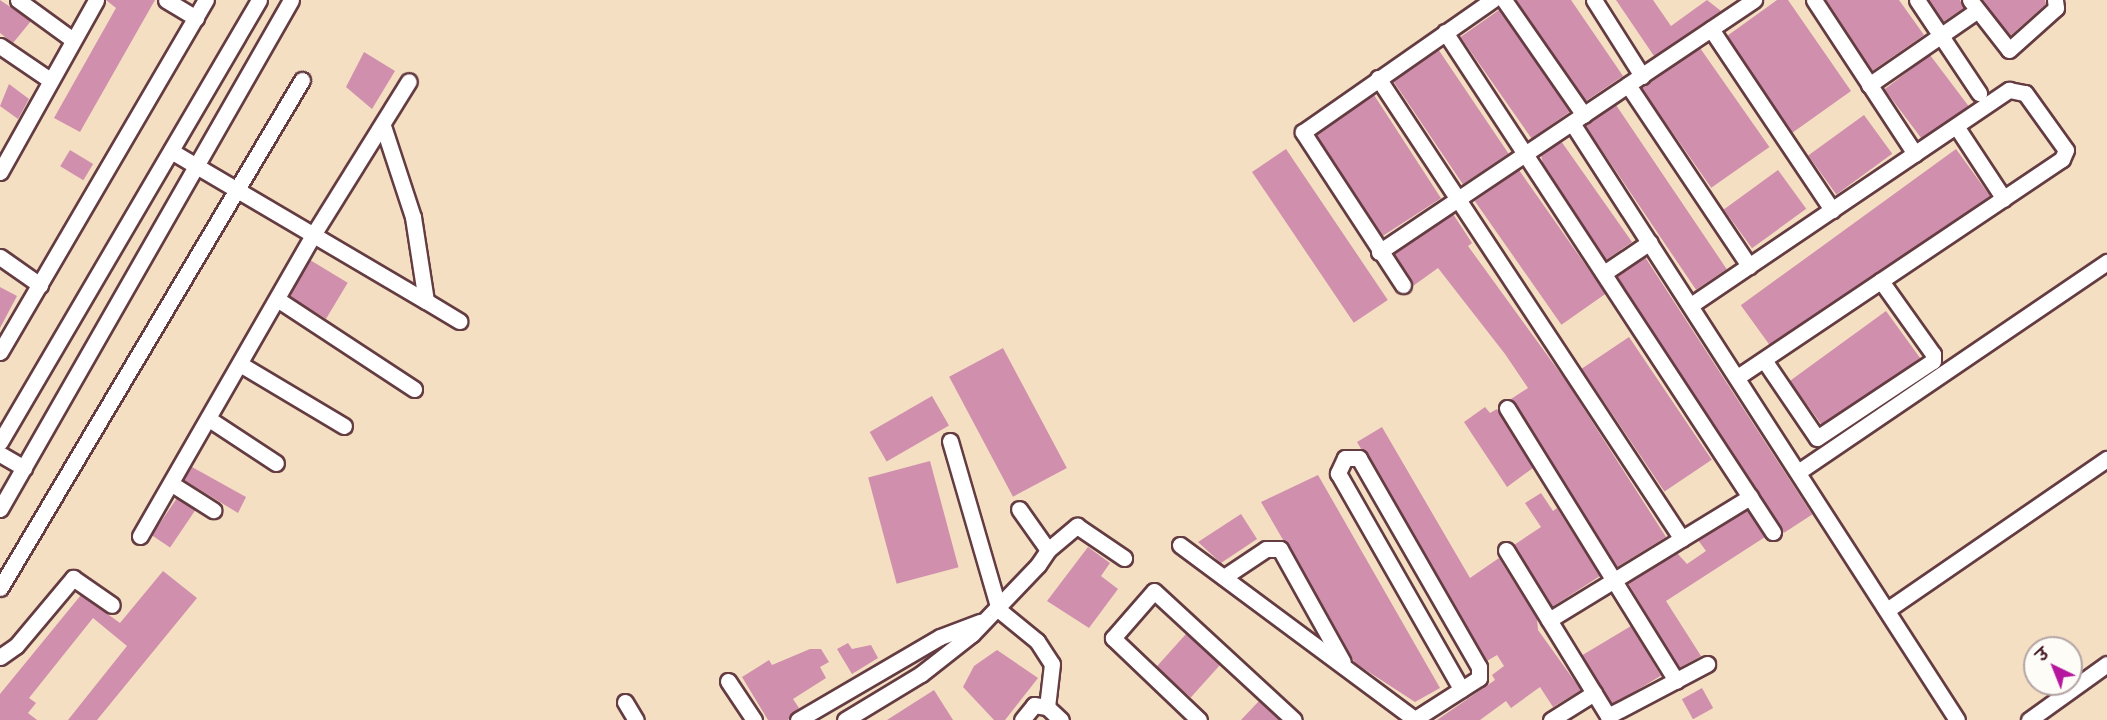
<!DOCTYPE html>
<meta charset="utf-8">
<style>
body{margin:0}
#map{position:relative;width:2107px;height:720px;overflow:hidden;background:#f4dfc3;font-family:"Patrick Hand","Playpen Sans Deva",sans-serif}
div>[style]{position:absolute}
.building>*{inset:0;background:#d08fac;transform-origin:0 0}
.roads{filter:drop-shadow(2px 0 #643c42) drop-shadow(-2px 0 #643c42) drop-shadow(0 2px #643c42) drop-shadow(0 -2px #643c42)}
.minor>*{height:15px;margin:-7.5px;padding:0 7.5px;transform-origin:7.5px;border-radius:7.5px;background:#fff}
span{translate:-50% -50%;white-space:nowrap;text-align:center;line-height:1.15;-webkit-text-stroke:4.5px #fdfcf7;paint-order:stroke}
.north{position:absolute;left:2023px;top:636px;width:60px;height:60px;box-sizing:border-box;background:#fdfcf7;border:2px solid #b5a4a5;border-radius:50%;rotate:317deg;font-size:16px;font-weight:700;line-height:24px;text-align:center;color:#4a1f2b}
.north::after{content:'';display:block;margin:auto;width:21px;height:27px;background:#b5179e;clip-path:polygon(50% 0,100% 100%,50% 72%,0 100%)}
</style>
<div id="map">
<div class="building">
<div style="clip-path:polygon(0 0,31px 21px,13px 43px,0 33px)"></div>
<div style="clip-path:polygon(106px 0,155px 0,80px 132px,54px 118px,116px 8px)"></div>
<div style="clip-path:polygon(1516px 0,1571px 0,1623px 76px,1586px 101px)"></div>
<div style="clip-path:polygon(1616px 0,1653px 0,1671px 26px,1707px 0,1721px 11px,1654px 56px)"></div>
<div style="clip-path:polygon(1777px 0,1788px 0,1851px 91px,1792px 133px,1727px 36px)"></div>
<div style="clip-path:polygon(1826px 0,1899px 0,1924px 35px,1872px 71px)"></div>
<div style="clip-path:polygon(1929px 0,1960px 0,1964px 8px,1943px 22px)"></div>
<div style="clip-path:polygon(1982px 0,2045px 0,2046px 4px,2010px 36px)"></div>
<div style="left:1499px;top:10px;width:124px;height:47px;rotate:55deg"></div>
<div style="left:1700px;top:48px;width:121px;height:71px;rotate:55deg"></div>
<div style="left:1438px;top:49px;width:126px;height:55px;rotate:56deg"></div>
<div style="clip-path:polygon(364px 52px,395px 71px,372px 109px,346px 87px)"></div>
<div style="left:1930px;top:55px;width:64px;height:57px;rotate:53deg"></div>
<div style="clip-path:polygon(9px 84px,29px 99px,18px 119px,0 106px)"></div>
<div style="left:1374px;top:95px;width:123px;height:70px;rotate:57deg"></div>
<div style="left:1616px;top:105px;width:198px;height:37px;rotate:56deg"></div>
<div style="left:1864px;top:115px;width:48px;height:69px;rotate:54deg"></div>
<div style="clip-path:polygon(1561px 141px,1632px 242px,1606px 260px,1543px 164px,1541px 155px)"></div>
<div style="left:1286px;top:149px;width:182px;height:41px;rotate:56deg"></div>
<div style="left:1956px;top:149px;width:58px;height:266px;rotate:54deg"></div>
<div style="left:70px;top:150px;width:27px;height:19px;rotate:31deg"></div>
<div style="left:1519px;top:170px;width:151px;height:54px;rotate:55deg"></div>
<div style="left:1778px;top:170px;width:48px;height:67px;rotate:54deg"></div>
<div style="clip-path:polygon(1453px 214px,1472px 243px,1468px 246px,1566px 381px,1666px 537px,1617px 567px,1511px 399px,1528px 388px,1505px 354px,1438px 268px,1413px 286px,1394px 254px)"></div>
<div style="left:1645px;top:257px;width:307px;height:34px;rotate:57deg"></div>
<div style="left:310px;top:260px;width:44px;height:42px;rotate:31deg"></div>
<div style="clip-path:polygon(0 287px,17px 296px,0 328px)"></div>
<div style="left:1886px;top:311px;width:58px;height:119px;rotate:54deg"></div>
<div style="left:1629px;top:337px;width:148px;height:57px;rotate:56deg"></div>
<div style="left:1003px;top:348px;width:136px;height:61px;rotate:62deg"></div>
<div style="left:932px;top:396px;width:34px;height:72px;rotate:60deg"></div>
<div style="clip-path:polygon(1485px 407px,1490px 413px,1497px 409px,1533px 468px,1507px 487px,1464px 422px)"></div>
<div style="clip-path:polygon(1382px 427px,1470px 578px,1499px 558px,1537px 619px,1538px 630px,1581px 690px,1553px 707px,1540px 687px,1511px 708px,1506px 701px,1480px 720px,1437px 720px,1495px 680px,1492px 675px,1504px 666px,1497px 655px,1487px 661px,1357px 442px)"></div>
<div style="left:930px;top:461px;width:110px;height:64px;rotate:75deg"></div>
<div style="clip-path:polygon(192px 467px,246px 497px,238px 513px,184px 480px)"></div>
<div style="clip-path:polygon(1318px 475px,1440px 688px,1415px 702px,1355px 663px,1261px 502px)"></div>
<div style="clip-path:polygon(1541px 493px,1553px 511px,1557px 508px,1600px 576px,1552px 607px,1514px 545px,1541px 527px,1525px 503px)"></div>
<div style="left:177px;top:498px;width:22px;height:45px;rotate:34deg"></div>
<div style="clip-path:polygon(1747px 510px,1765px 537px,1666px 601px,1701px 656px,1679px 668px,1628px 583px,1677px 553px,1687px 564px,1706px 551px,1698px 540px)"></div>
<div style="clip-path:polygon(1241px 514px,1257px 539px,1221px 563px,1198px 542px)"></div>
<div style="clip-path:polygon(1088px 547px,1110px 563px,1101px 576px,1118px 589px,1089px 628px,1047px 601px)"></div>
<div style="clip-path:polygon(163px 571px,197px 598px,97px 720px,68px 720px,127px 646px,93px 618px,29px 698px,36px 703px,28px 713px,37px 720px,0 720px,0 694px,81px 595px,120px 623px)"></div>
<div style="left:1631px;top:626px;width:58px;height:57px;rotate:59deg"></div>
<div style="left:1186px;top:634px;width:46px;height:44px;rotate:42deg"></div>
<div style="clip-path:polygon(848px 643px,852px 649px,871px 645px,878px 658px,852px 674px,837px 649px)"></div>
<div style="clip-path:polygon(810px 649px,821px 649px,829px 662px,820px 667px,826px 678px,793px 699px,799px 708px,788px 720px,768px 720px,742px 677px,769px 660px,772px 665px)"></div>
<div style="clip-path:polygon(997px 650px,1038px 678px,1005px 720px,994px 720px,963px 687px,974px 666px)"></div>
<div style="left:1702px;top:688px;width:23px;height:23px;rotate:61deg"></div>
<div style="clip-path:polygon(934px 690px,953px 720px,887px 720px)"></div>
<div style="clip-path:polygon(1259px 701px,1280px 720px,1241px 720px)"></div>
</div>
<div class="roads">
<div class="minor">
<div style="left:18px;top:0;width:68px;rotate:36deg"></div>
<div style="left:166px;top:0;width:35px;rotate:31deg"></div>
<div style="left:1504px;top:0;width:140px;rotate:55.2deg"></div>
<div style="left:1594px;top:0;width:90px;rotate:57.7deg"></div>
<div style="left:1814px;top:0;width:184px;rotate:56.7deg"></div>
<div style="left:1917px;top:0;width:112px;rotate:56.3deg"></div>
<div style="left:1970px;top:0;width:63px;rotate:52deg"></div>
<div style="left:2009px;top:50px;width:63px;rotate:-41.8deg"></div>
<div style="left:2056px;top:8px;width:8px;rotate:-97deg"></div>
<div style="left:1711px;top:29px;width:218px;rotate:56.2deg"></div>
<div style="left:1445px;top:32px;width:598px;rotate:56.74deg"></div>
<div style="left:0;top:46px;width:60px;rotate:34.2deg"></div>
<div style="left:1378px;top:78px;width:552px;rotate:56.6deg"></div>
<div style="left:1628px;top:85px;width:218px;rotate:56.2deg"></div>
<div style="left:1869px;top:85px;width:129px;rotate:-34.6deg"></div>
<div style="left:1572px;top:123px;width:710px;rotate:57.18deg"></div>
<div style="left:1956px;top:126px;width:87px;rotate:56.7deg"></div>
<div style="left:171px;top:151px;width:296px;rotate:30.5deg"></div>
<div style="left:426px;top:301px;width:85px;rotate:-98.8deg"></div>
<div style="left:413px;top:217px;width:96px;rotate:-108.2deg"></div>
<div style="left:0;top:172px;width:197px;rotate:-60.8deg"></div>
<div style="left:1379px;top:252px;width:452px;rotate:-33.9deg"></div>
<div style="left:0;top:257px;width:49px;rotate:35deg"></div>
<div style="left:1604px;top:273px;width:55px;rotate:-34deg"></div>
<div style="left:1403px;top:285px;width:183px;rotate:-123.2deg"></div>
<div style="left:1303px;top:132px;width:231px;rotate:-34.9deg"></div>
<div style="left:277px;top:299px;width:164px;rotate:33.3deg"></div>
<div style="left:426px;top:301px;width:39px;rotate:31deg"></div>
<div style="left:1691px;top:305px;width:384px;rotate:-34.1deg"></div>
<div style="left:2009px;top:90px;width:16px;rotate:11deg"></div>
<div style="left:2025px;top:93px;width:70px;rotate:54.3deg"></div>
<div style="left:2066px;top:150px;width:10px;rotate:114deg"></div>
<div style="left:2062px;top:159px;width:391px;rotate:146.1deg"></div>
<div style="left:0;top:352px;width:408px;rotate:-59.7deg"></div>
<div style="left:1764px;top:360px;width:94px;rotate:55.8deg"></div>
<div style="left:1817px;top:438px;width:139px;rotate:-33.6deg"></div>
<div style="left:1933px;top:361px;width:7px;rotate:-90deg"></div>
<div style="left:1933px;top:354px;width:90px;rotate:-125.5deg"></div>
<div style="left:240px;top:364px;width:121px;rotate:30.8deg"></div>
<div style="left:1507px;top:408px;width:321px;rotate:58.2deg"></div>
<div style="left:209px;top:419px;width:80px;rotate:33.3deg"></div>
<div style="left:950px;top:441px;width:176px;rotate:73.8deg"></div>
<div style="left:999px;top:610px;width:49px;rotate:39.2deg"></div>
<div style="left:1037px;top:641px;width:27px;rotate:57deg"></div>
<div style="left:1052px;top:664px;width:43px;rotate:96.6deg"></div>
<div style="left:0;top:442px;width:512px;rotate:-59.63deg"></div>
<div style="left:0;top:454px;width:28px;rotate:30deg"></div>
<div style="left:1798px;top:472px;width:374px;rotate:-34.2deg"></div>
<div style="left:172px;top:484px;width:49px;rotate:32.4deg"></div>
<div style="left:0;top:509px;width:586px;rotate:-60.24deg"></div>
<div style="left:140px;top:536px;width:347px;rotate:-60.1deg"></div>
<div style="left:313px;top:235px;width:181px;rotate:-58.1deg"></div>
<div style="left:1180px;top:545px;width:294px;rotate:36.6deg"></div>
<div style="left:1048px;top:550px;width:38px;rotate:-40deg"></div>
<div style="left:1077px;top:526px;width:57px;rotate:34.2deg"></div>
<div style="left:1506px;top:550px;width:195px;rotate:58.4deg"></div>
<div style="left:1608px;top:716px;width:112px;rotate:-27.7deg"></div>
<div style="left:1224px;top:577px;width:50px;rotate:-33.7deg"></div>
<div style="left:1266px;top:549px;width:14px"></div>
<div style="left:1280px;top:549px;width:129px;rotate:60.9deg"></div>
<div style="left:0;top:588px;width:591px;rotate:-59.27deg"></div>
<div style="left:1887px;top:610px;width:267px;rotate:-34.5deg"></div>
<div style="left:1549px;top:620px;width:236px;rotate:-31.5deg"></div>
<div style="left:0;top:657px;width:19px;rotate:-35deg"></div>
<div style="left:16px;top:646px;width:89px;rotate:-50deg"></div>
<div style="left:73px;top:578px;width:47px;rotate:34.7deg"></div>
<div style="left:728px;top:681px;width:47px;rotate:56.3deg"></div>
<div style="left:625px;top:702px;width:21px;rotate:59deg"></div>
<div style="left:1415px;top:719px;width:76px;rotate:-32.6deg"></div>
<div style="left:1479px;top:678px;width:11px;rotate:-90deg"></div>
<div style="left:1479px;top:667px;width:241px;rotate:-119.9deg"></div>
<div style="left:1359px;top:458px;width:14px;rotate:180deg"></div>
<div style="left:1345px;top:458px;width:17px;rotate:115deg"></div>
<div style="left:1338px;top:473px;width:249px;rotate:60.3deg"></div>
<div style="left:798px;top:720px;width:164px;rotate:-30.3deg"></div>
<div style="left:940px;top:637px;width:43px;rotate:-20.6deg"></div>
<div style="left:845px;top:720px;width:89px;rotate:-31.2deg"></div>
<div style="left:921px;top:674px;width:65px;rotate:-38.1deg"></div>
<div style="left:972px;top:634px;width:95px;rotate:-46.3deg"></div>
<div style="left:1038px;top:565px;width:18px;rotate:-56deg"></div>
<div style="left:1048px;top:550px;width:50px;rotate:-125.3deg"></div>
<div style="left:1022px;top:720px;width:19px;rotate:-51deg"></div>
<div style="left:1034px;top:705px;width:13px;rotate:9deg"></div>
<div style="left:1047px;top:707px;width:19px;rotate:43deg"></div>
<div style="left:1199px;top:720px;width:119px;rotate:-136.4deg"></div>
<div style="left:1113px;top:638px;width:62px;rotate:-48.9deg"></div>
<div style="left:1154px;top:591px;width:190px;rotate:42.7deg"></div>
<div style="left:1551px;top:720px;width:51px;rotate:-32.1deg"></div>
<div style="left:2029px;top:720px;width:96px;rotate:-35.7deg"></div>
</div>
</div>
<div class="north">उ</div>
</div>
